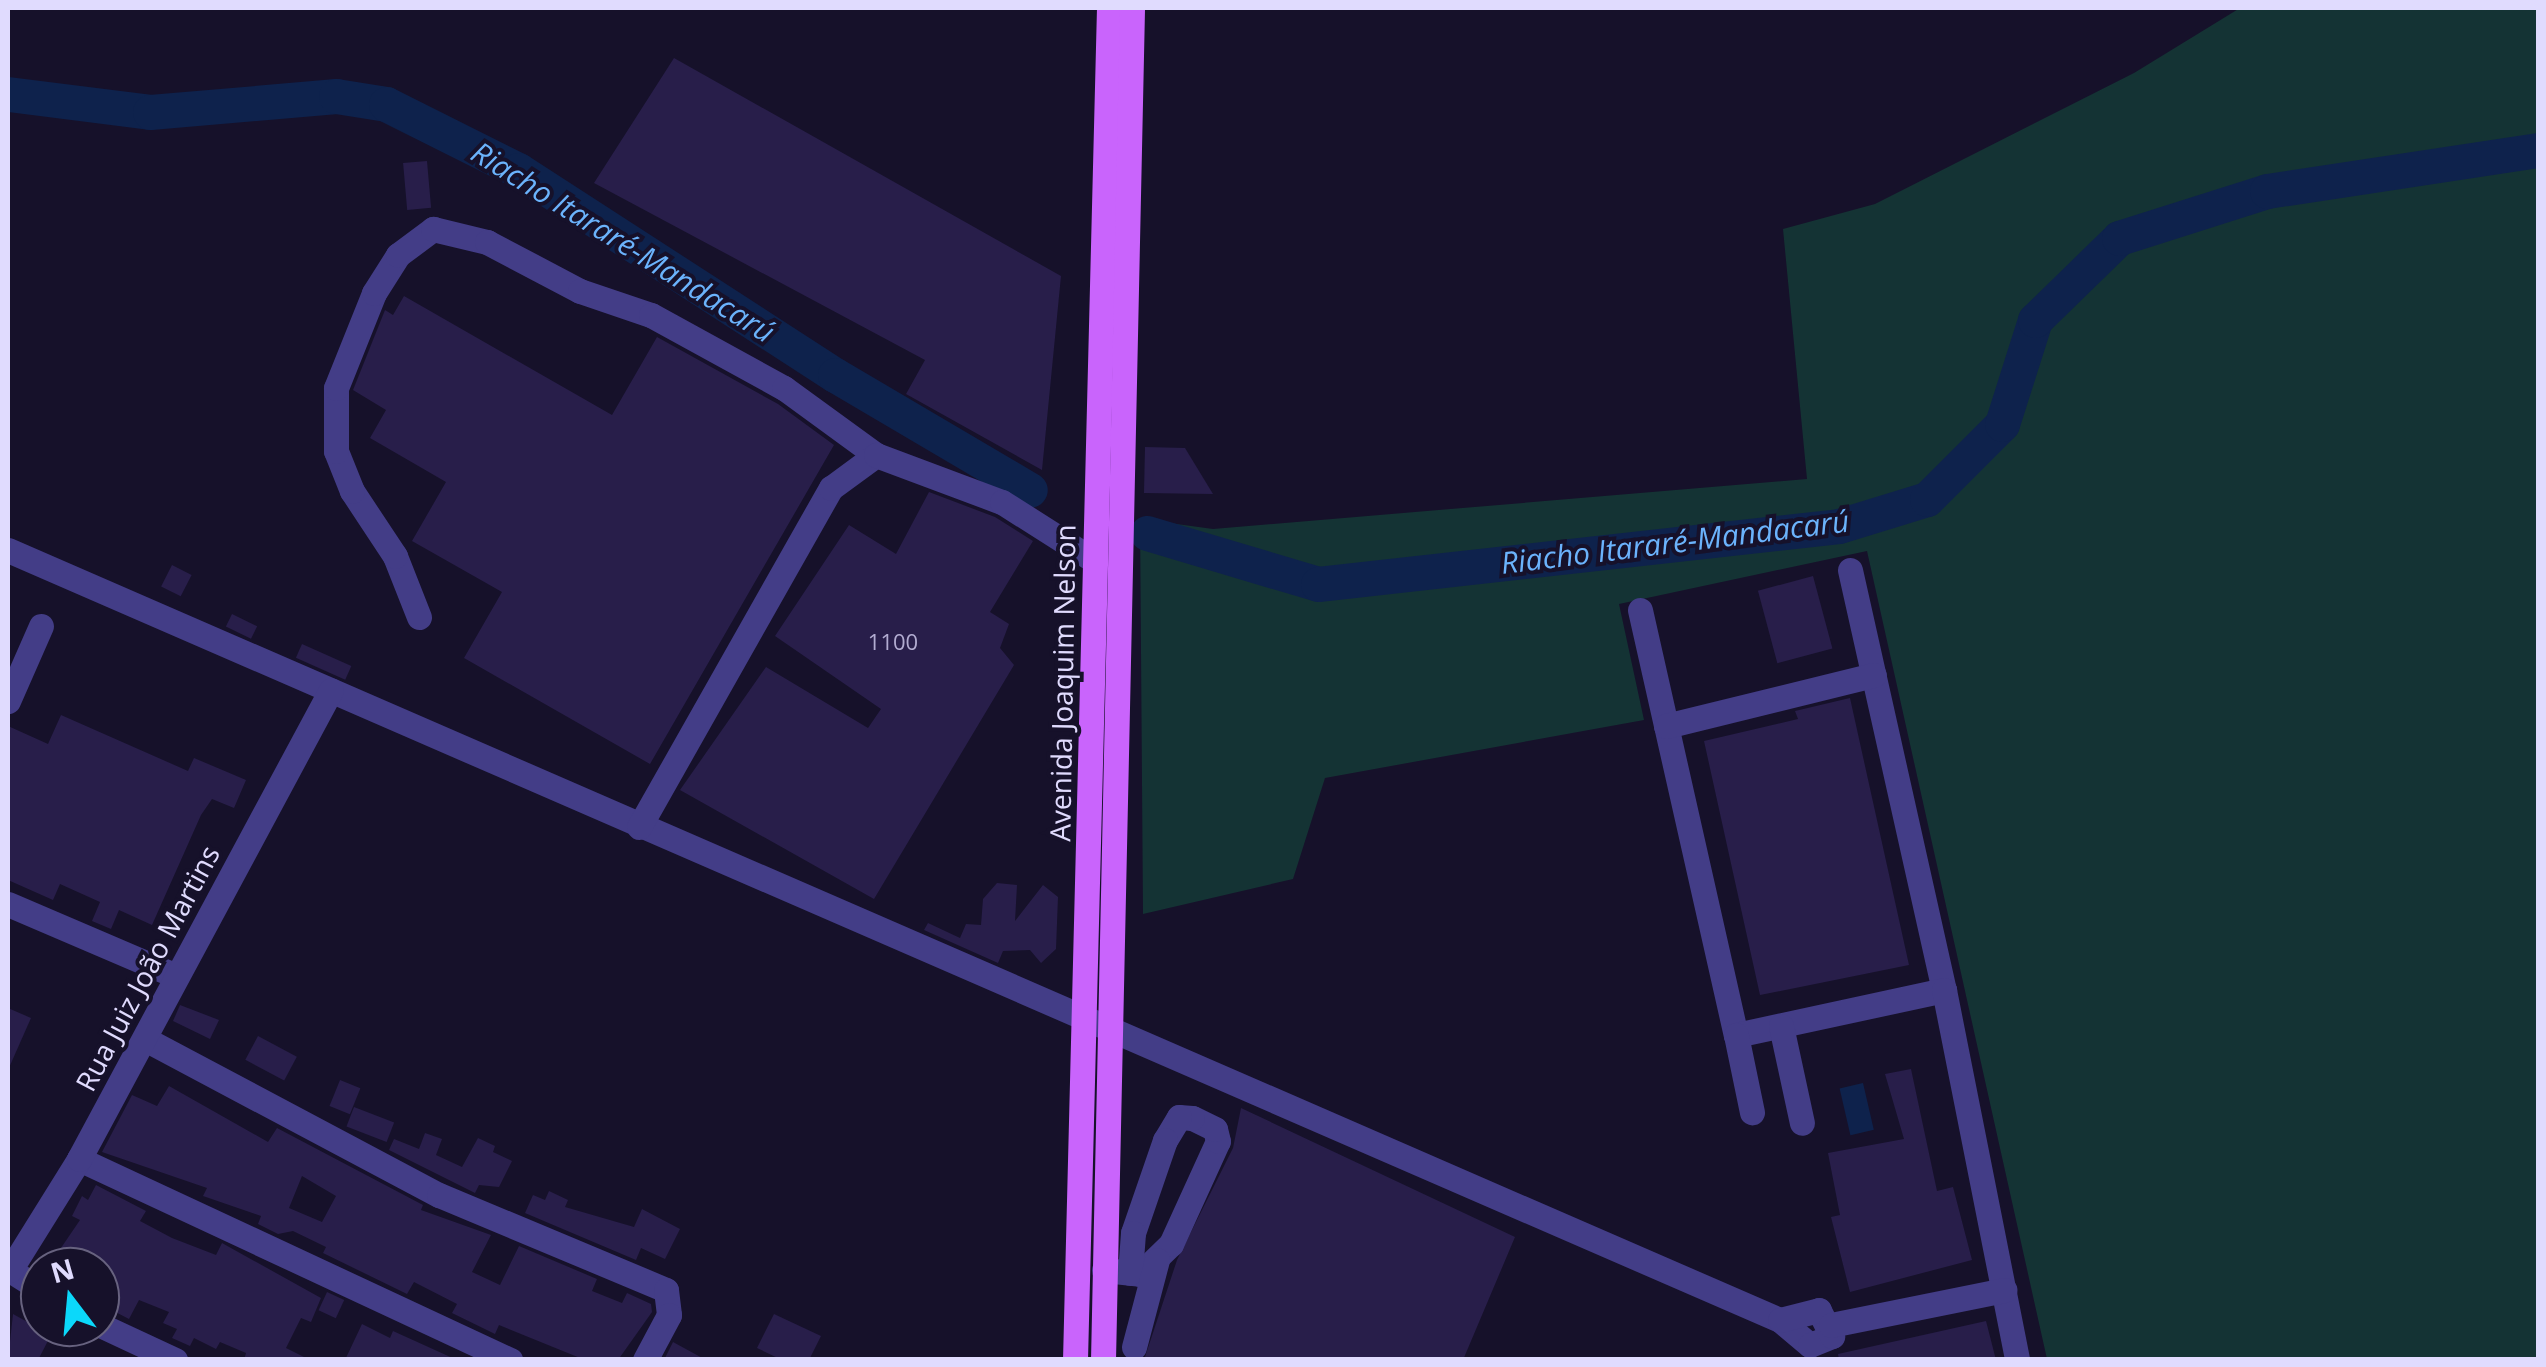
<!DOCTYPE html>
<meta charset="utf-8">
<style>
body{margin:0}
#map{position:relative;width:2546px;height:1367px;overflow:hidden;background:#16112a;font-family:"Open Sans",sans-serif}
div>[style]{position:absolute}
.green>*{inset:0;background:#143334}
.water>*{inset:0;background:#0e224c;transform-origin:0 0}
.river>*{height:35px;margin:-17.5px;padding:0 17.5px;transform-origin:17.5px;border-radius:17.5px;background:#0e224c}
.building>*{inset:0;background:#281e4a;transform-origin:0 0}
.minor>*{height:25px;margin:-12.5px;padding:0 12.5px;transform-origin:12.5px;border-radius:12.5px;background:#433d87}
.major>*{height:25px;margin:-12.5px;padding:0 12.5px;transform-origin:12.5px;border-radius:12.5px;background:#c964fc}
span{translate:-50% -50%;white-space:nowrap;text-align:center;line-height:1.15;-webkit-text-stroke:8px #16112a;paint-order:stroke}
.number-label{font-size:22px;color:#b2acd1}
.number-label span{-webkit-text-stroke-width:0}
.street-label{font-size:28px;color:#e0dbfe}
.water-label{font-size:30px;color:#6bb3fc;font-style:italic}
.frame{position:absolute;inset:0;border:10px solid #e0dbfe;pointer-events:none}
.north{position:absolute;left:20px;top:1247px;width:100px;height:100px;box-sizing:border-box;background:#16112a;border:2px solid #67627f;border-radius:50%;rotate:344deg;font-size:28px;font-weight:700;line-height:40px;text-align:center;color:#e0dbfe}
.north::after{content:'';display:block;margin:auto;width:35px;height:45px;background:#0bd8fa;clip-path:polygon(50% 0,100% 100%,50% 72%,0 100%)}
</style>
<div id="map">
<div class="green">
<div style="clip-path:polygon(2240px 8px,2538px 8px,2538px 1359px,2047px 1359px,1867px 551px,1619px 604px,1644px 720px,1325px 778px,1293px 879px,1143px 914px,1140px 519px,1213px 529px,1807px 479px,1783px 229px,1875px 204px,2134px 73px)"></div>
</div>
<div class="water">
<div style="left:1863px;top:1083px;width:48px;height:24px;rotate:77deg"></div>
</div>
<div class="river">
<div style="left:8px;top:94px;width:143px;rotate:7.2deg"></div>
<div style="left:150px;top:112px;width:187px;rotate:-4.9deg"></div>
<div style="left:336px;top:96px;width:51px;rotate:9.1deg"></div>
<div style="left:386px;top:104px;width:148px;rotate:26.6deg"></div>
<div style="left:518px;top:170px;width:378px;rotate:32.9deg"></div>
<div style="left:835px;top:375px;width:226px;rotate:30.5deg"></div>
<div style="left:1147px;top:533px;width:178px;rotate:16.6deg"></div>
<div style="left:1318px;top:584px;width:524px;rotate:-6.35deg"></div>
<div style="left:1839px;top:526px;width:92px;rotate:-17.1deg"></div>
<div style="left:1927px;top:499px;width:106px;rotate:-45deg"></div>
<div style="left:2002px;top:424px;width:109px;rotate:-72.4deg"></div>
<div style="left:2035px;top:320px;width:117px;rotate:-44.3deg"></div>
<div style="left:2119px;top:238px;width:155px;rotate:-17.6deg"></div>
<div style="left:2267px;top:191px;width:274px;rotate:-8.6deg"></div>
</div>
<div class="building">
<div style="clip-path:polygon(674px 58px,1061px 276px,1042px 470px,906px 394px,925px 360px,594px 183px)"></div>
<div style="left:427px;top:161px;width:47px;height:24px;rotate:85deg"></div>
<div style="clip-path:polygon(404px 296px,612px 415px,657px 337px,778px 404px,834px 445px,650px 764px,464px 658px,502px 592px,412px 541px,446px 482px,370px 438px,386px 410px,353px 390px,385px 310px,393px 315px)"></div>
<div style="clip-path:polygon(1145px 447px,1185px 448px,1213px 494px,1144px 493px)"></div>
<div style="clip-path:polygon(929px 492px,995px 517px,1033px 541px,990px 612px,1009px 624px,1000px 648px,1014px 665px,874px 899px,680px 790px,766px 667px,868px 728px,881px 709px,775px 636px,849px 525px,896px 554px)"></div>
<div style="left:172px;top:565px;width:22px;height:24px;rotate:27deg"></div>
<div style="left:1813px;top:576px;width:75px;height:57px;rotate:75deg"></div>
<div style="left:232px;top:614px;width:28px;height:14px;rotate:26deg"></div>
<div style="left:302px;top:644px;width:54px;height:15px;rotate:24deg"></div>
<div style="clip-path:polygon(1850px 698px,1909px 965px,1760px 995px,1704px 741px,1798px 719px,1795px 711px)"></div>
<div style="clip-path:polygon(61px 715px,188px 771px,194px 758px,246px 780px,234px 808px,212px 799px,201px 815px,152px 925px,119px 910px,111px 929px,92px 921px,100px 902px,60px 884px,53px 900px,8px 880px,8px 726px,48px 744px)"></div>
<div style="clip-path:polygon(997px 883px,1017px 885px,1015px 921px,1043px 885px,1058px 897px,1056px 949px,1041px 963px,1030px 950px,1003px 951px,998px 963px,924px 930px,928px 923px,960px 938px,966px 924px,981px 925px,983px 899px)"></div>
<div style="clip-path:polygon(180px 1005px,219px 1020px,210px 1039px,173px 1021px)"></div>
<div style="clip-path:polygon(8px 1008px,31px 1018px,8px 1070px)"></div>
<div style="left:258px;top:1036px;width:44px;height:27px;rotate:28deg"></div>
<div style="clip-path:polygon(1911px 1069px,1937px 1191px,1953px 1187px,1972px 1260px,1850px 1292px,1831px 1217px,1840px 1215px,1828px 1153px,1904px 1139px,1885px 1074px)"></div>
<div style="left:340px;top:1080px;width:22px;height:28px;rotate:22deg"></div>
<div style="clip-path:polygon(evenodd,169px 1086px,268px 1142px,277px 1128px,423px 1205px,421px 1210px,491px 1235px,472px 1272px,500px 1285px,519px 1246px,597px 1279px,592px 1291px,622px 1303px,627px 1293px,651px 1304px,652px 1312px,618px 1360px,585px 1360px,499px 1325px,495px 1334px,452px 1313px,457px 1304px,414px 1282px,407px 1294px,323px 1253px,326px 1247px,293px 1231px,278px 1234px,258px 1224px,261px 1216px,203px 1196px,207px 1188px,102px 1152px,132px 1095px,157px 1106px,169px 1086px,302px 1176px,336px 1196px,322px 1222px,289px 1208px,302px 1176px)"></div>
<div style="left:354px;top:1107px;width:43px;height:21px;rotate:21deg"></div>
<div style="clip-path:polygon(1241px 1108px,1515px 1237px,1463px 1360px,1144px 1360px,1177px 1260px,1233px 1148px)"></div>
<div style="clip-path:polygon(425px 1133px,442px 1139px,436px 1155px,462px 1167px,478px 1138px,495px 1146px,493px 1152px,512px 1161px,499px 1187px,479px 1185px,475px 1193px,389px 1150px,394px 1139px,419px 1149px)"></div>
<div style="clip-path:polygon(96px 1185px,146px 1211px,140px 1221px,172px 1238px,216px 1255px,222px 1243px,321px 1298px,311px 1322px,301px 1318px,286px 1348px,310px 1360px,244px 1360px,246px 1353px,220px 1342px,216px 1349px,194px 1338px,190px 1346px,172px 1338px,177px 1329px,163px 1323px,169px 1312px,139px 1300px,129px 1319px,100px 1304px,100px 1267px,48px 1267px,80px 1220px,72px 1216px,82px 1196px,88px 1200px)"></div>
<div style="clip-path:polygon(549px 1191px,568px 1200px,565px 1207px,634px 1227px,642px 1209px,680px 1229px,665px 1259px,641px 1248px,636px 1260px,525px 1213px,533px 1195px,545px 1200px)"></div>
<div style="left:327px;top:1292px;width:19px;height:20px;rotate:25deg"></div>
<div style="clip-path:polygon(13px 1314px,51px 1335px,38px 1360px,8px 1360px)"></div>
<div style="clip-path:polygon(774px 1314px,821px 1336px,809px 1360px,782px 1360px,757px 1348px)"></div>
<div style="clip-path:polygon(1986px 1321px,1996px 1360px,1839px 1360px,1838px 1354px)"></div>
<div style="clip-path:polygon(362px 1324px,390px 1338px,393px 1331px,457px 1360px,345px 1360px)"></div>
<div style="clip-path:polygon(673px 1342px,706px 1360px,664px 1360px)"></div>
</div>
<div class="minor">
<div style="left:8px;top:550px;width:1932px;rotate:23.49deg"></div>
<div style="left:1780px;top:1320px;width:39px;rotate:40deg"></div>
<div style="left:1810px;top:1345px;width:24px;rotate:-22deg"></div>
<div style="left:1832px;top:1336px;width:29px;rotate:-117deg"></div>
<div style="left:1819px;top:1310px;width:40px;rotate:165.6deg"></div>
<div style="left:1850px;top:570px;width:430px;rotate:77.4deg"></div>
<div style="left:1640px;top:610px;width:436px;rotate:77.3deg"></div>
<div style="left:1736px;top:1035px;width:213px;rotate:-12.2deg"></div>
<div style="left:1944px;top:990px;width:377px;rotate:78.8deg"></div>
<div style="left:419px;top:617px;width:66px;rotate:-111.5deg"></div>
<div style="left:395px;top:556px;width:78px;rotate:-123.5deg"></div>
<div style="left:352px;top:491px;width:43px;rotate:-111.8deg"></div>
<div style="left:336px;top:451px;width:63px;rotate:-90deg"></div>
<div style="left:336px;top:388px;width:102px;rotate:-68.2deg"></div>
<div style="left:374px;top:293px;width:45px;rotate:-57.7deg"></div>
<div style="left:398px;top:255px;width:44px;rotate:-36.6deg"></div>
<div style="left:433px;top:229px;width:56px;rotate:13.5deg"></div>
<div style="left:487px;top:242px;width:105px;rotate:27.8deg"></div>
<div style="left:580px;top:291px;width:75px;rotate:18.7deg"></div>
<div style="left:651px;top:315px;width:152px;rotate:28.8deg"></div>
<div style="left:784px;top:388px;width:114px;rotate:36.1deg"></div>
<div style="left:8px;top:701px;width:82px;rotate:-66.3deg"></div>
<div style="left:1666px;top:726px;width:214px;rotate:-13.8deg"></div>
<div style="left:639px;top:827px;width:390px;rotate:-60.5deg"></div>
<div style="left:831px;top:488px;width:56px;rotate:-36.3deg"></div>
<div style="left:876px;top:455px;width:134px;rotate:20.5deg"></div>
<div style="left:1002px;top:502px;width:110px;rotate:32.4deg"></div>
<div style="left:8px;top:904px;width:183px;rotate:23.2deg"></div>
<div style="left:1781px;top:1026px;width:99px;rotate:77.8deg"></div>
<div style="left:1736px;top:1035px;width:79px;rotate:78.3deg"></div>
<div style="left:145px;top:1039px;width:333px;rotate:28deg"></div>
<div style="left:439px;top:1195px;width:246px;rotate:22.7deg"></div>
<div style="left:666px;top:1290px;width:25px;rotate:83deg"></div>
<div style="left:669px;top:1315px;width:51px;rotate:118.1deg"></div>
<div style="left:79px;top:1159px;width:476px;rotate:25deg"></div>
<div style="left:8px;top:1269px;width:38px;rotate:32deg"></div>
<div style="left:10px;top:1270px;width:131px;rotate:-58.1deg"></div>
<div style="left:79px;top:1159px;width:532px;rotate:-61.75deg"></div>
<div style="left:1104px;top:1270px;width:36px;rotate:6deg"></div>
<div style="left:1140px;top:1274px;width:43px;rotate:-44.1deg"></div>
<div style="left:1171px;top:1244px;width:113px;rotate:-65.5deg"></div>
<div style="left:1218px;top:1141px;width:12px;rotate:-104deg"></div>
<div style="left:1215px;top:1129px;width:25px;rotate:-154deg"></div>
<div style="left:1192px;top:1118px;width:13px;rotate:-176deg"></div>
<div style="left:1179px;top:1117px;width:27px;rotate:121deg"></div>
<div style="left:1165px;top:1140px;width:98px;rotate:109deg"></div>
<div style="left:1133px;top:1233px;width:40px;rotate:94.3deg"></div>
<div style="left:100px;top:1325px;width:83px;rotate:25deg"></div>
<div style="left:1831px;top:1325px;width:177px;rotate:-11.4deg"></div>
<div style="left:1134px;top:1347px;width:90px;rotate:-75.2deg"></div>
</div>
<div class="major">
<div style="left:1075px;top:1360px;width:1352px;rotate:-88.56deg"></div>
<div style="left:1103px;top:1360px;width:1352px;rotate:-88.77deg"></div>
</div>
<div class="number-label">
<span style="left:893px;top:642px">1100</span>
</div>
<div class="street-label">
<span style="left:1062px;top:683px;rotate:-89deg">Avenida Joaquim Nelson</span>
<span style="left:147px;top:968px;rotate:-62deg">Rua Juiz João Martins</span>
</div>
<div class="water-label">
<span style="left:623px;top:242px;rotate:32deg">Riacho Itararé-Mandacarú</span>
<span style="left:1675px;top:542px;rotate:-7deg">Riacho Itararé-Mandacarú</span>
</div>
<div class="frame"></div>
<div class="north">N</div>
</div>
